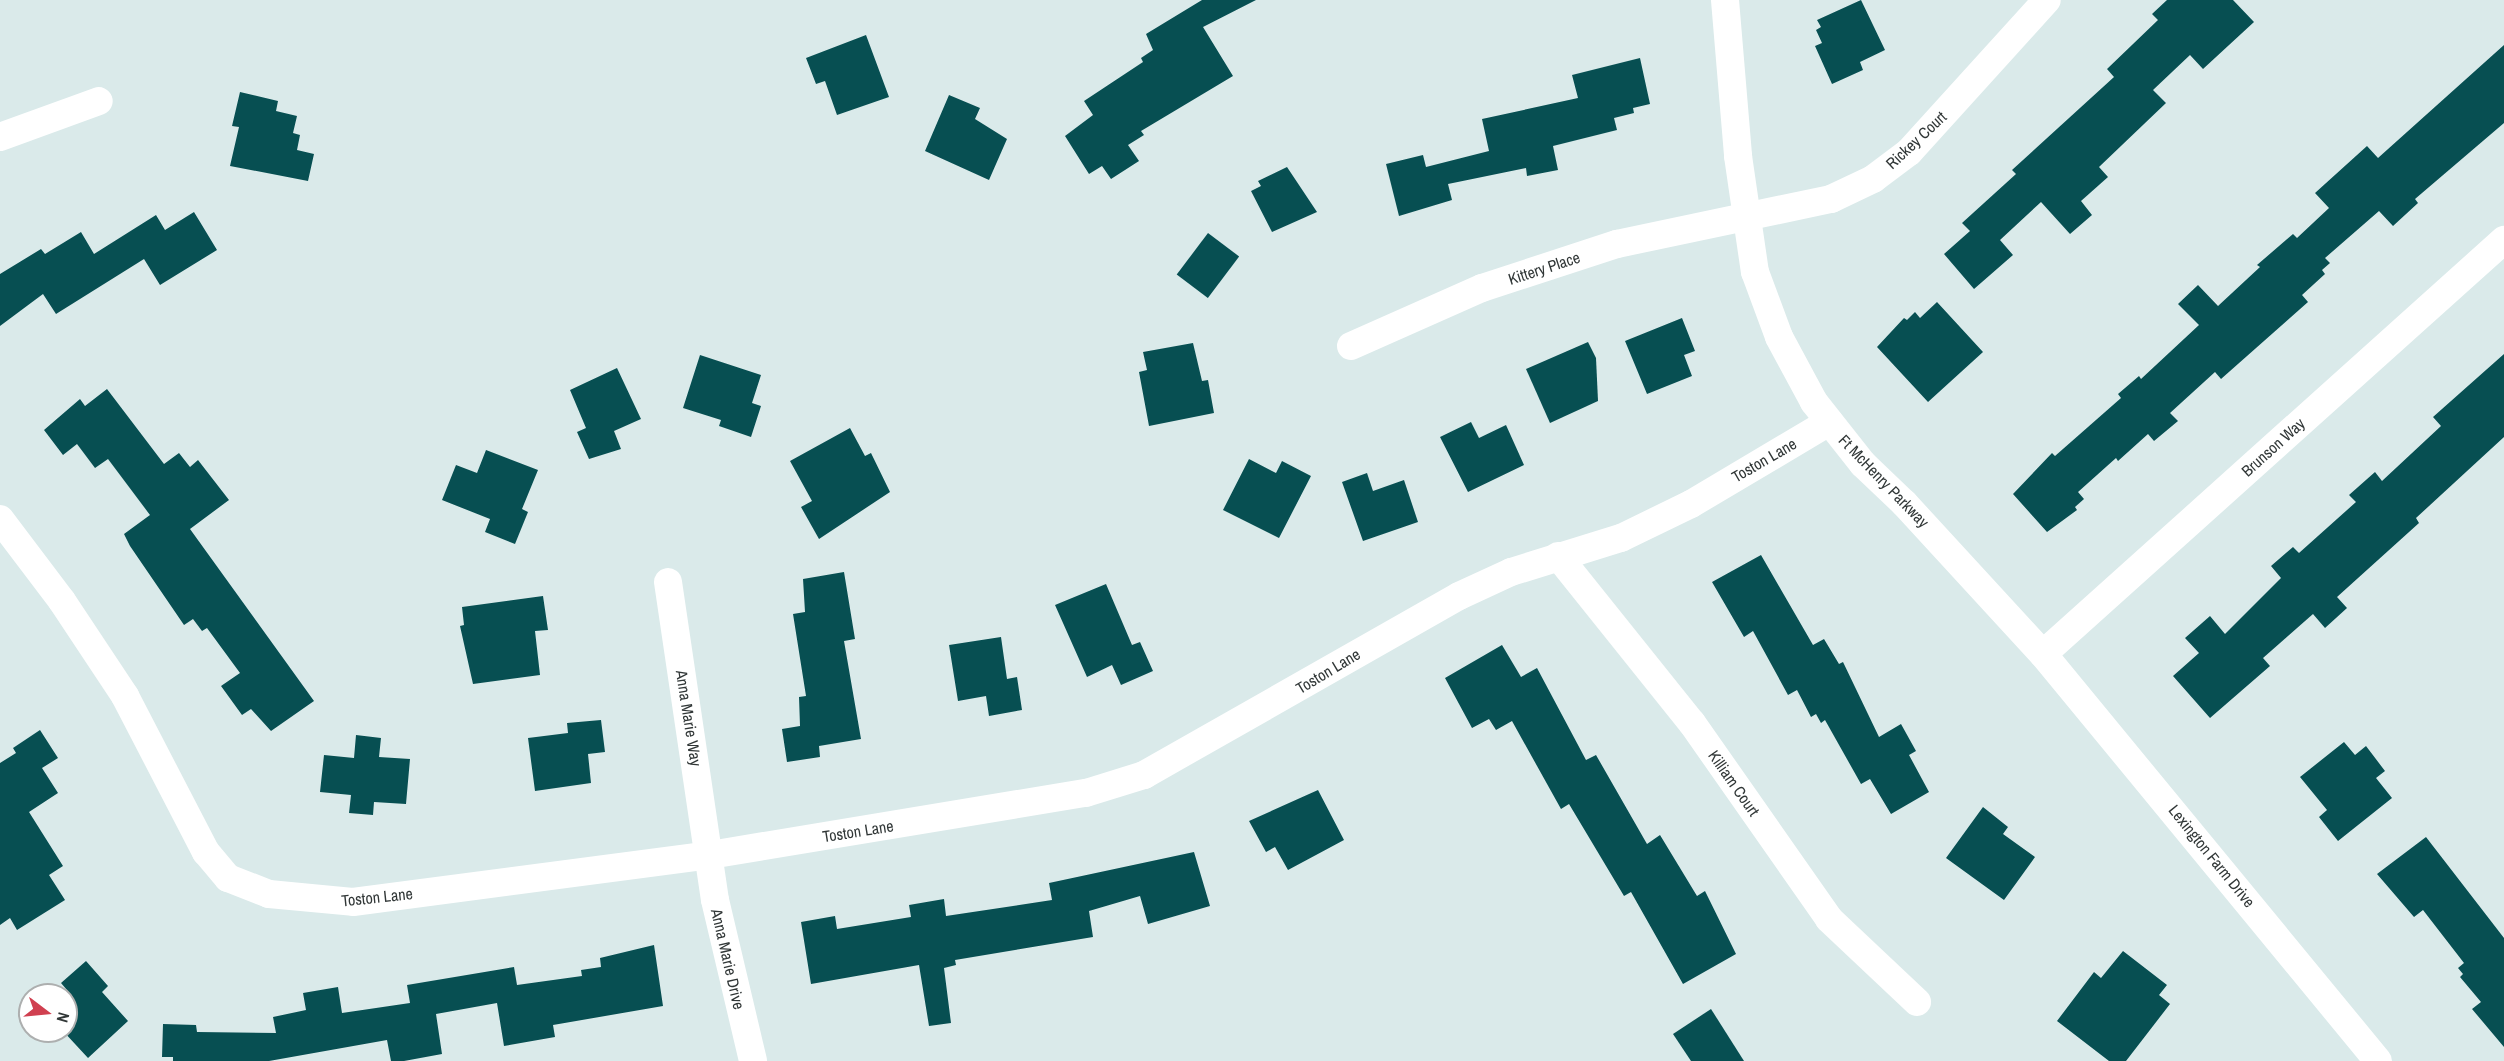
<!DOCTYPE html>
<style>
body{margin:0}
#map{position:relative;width:2504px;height:1061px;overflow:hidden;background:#daeaea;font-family:"Archivo Narrow",sans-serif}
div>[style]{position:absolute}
.building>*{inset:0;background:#074f52;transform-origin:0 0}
.street>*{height:28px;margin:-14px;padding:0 14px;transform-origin:14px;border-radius:14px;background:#fff}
span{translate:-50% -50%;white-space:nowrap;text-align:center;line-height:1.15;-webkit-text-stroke:6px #fff;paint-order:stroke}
.street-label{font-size:16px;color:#313737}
.north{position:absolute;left:18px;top:983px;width:60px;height:60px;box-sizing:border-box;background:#fff;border:2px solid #adafaf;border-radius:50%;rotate:106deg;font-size:16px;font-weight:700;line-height:24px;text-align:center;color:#313737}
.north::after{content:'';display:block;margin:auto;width:21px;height:27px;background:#d04050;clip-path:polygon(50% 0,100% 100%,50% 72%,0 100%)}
</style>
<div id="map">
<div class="building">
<div style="clip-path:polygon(1202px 0,1256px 0,1203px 27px,1233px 76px,1141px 131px,1144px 135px,1128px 145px,1139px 161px,1111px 179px,1102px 166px,1089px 174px,1065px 136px,1093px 115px,1084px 101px,1143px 62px,1141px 58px,1153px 50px,1146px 34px)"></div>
<div style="clip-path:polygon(1861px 0,1885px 50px,1860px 62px,1863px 70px,1832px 84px,1815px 46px,1822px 43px,1816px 30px,1821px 27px,1817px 20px)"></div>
<div style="clip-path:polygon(2167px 0,2233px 0,2254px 22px,2203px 69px,2190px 55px,2153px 90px,2166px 103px,2099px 167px,2108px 177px,2081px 201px,2092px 215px,2070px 234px,2041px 202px,2000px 240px,2013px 255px,1974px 289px,1944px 254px,1970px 231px,1962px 223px,2016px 174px,2012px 170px,2114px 77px,2107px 69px,2158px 20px,2152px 14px)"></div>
<div style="clip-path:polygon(866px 35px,889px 97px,837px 115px,825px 81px,816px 84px,806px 58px)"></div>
<div style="clip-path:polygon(2504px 45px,2504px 123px,2415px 199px,2418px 203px,2393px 226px,2379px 211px,2325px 258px,2330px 263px,2322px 270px,2325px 274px,2302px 295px,2308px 302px,2221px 379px,2215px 372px,2170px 413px,2178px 421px,2154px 441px,2148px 434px,2118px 461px,2116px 458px,2078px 492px,2084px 499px,2075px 507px,2077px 510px,2047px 532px,2013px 494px,2052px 453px,2055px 456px,2121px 398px,2118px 394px,2139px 376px,2141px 379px,2199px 325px,2178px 304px,2198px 285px,2218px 306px,2260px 267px,2257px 265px,2293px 234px,2297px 238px,2329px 208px,2315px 193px,2367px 146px,2378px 158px)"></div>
<div style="clip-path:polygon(1640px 58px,1650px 104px,1633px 108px,1634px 113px,1614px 118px,1617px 130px,1553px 146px,1558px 170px,1527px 176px,1526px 168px,1448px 184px,1452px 200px,1399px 216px,1386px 164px,1423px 155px,1426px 167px,1489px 151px,1482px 119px,1578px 98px,1572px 75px)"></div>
<div style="clip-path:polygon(240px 92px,278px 101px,276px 111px,297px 116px,293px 133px,300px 135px,297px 150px,314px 154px,308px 181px,230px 166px,239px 127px,232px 126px)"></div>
<div style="clip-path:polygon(949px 95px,980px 108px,975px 119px,1007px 139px,989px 180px,925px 151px)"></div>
<div style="clip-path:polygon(1287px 167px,1317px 212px,1272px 232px,1251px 191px,1261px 186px,1258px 181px)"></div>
<div style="clip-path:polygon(194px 212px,217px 250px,160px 285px,144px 259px,56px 314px,43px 294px,0 326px,0 274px,41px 249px,45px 254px,81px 232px,94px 254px,156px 215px,165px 230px)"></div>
<div style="left:1208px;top:233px;width:39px;height:52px;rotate:37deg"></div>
<div style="clip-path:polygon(1937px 302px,1983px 352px,1928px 402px,1877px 347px,1904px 318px,1907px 320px,1915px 312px,1920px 318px)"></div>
<div style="clip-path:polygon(1682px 318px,1695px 351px,1684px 355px,1692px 376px,1647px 394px,1625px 341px)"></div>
<div style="clip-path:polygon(1588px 342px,1596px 358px,1598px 401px,1550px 423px,1526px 369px)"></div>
<div style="clip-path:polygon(1193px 343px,1202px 381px,1208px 380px,1214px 413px,1149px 426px,1139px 372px,1147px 370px,1143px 352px)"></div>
<div style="clip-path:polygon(2504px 354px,2504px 437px,2416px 518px,2419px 523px,2337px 597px,2347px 608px,2325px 628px,2313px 614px,2263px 658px,2270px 666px,2210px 718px,2173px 676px,2199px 653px,2185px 638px,2210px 616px,2225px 634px,2281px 578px,2271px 566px,2293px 547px,2299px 553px,2356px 502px,2349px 495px,2375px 472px,2382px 481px,2441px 426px,2433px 417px)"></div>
<div style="clip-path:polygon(700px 355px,761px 375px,752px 403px,761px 406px,751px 437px,719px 426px,721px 420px,683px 408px)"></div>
<div style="clip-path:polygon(617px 368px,641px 419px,614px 431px,621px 449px,589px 459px,577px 432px,586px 428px,570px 390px)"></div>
<div style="clip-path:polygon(107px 389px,164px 464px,179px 453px,190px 467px,198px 460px,229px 500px,190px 529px,314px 701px,271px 731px,251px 709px,242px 715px,221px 686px,240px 673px,207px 628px,202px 631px,193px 619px,184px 625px,130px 546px,124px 534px,150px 515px,108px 459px,95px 468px,77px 444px,63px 455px,44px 430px,80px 399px,85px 406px)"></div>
<div style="clip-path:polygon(1471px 422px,1479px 438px,1506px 425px,1524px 465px,1468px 492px,1440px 437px)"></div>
<div style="clip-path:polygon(850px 428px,865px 456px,871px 453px,890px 492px,819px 539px,801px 507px,812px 501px,790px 461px)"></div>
<div style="clip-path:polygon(486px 450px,538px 470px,522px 509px,528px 512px,515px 544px,485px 532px,490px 519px,442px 500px,456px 465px,477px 473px)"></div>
<div style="clip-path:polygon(1249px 459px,1276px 473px,1282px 461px,1311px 476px,1279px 538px,1223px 510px)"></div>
<div style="clip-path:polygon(1367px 473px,1373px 491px,1404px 480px,1418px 522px,1363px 541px,1342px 482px)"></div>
<div style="clip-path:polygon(1761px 555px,1813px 645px,1824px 639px,1839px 664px,1843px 662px,1879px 737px,1901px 724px,1916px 751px,1909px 755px,1929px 792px,1891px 814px,1870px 779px,1861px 784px,1825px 720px,1821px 723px,1816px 714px,1811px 717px,1797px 690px,1788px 695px,1753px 631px,1744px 637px,1712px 582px)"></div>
<div style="clip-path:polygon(844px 572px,855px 639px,844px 641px,861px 739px,819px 746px,820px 757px,787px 762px,782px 729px,800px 726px,799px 697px,806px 696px,793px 614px,805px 612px,803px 579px)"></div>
<div style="clip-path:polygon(1106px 584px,1132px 645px,1140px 642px,1153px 671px,1121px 685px,1112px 665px,1087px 677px,1055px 605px)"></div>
<div style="clip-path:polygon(543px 596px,548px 630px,535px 631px,540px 675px,473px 684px,460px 626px,464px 625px,462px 607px)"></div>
<div style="clip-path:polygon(1001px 637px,1007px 679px,1017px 677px,1022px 710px,989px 716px,986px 696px,958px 701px,949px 645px)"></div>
<div style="clip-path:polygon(1502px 645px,1521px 677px,1537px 668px,1586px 760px,1596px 755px,1647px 844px,1660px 835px,1697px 896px,1705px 891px,1736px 954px,1683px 984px,1631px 892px,1624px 896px,1569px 804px,1561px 809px,1512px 721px,1496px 730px,1489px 719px,1472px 728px,1445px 678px)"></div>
<div style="clip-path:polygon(601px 720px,605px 752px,588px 754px,591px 783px,535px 791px,528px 738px,568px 733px,567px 723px)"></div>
<div style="clip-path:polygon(40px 730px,58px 758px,42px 768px,58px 793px,29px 812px,63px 866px,49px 875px,65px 900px,17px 930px,10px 918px,0 925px,0 763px,16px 753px,13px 748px)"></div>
<div style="clip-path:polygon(356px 735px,381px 738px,379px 757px,410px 759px,406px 804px,374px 802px,373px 815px,349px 813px,351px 795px,320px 792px,324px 755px,354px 758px)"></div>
<div style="clip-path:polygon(2344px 742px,2355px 755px,2366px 746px,2385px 771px,2376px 778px,2392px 798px,2338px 841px,2319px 817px,2327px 810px,2300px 777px)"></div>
<div style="clip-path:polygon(1318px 790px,1344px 840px,1288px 870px,1275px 847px,1266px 852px,1249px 821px)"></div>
<div style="clip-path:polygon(1983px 807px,2008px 827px,2003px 834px,2035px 857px,2004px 900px,1946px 858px)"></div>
<div style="clip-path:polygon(2426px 837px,2504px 938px,2504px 1047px,2472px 1009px,2481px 1002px,2460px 977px,2463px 974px,2458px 968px,2464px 963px,2423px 910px,2414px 917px,2377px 874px)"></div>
<div style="clip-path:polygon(1194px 852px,1210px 906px,1148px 924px,1140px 896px,1089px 911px,1093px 937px,955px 960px,956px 965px,944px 968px,951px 1023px,929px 1026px,919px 965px,811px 984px,801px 922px,835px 916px,837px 929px,911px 917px,909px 905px,944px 899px,946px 916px,1052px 900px,1049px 883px)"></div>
<div style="clip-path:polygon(654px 945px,663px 1006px,553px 1025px,555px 1037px,504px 1046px,497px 1003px,436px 1014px,442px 1054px,404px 1061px,391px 1061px,387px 1040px,269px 1061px,173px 1061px,173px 1057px,162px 1057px,163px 1024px,196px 1025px,197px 1032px,276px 1033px,273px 1017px,306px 1010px,303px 993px,338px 987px,342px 1013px,410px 1003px,407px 985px,514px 967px,517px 985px,582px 976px,581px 970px,601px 967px,600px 958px)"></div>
<div style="clip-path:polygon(2123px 951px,2167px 985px,2159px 995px,2170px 1004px,2126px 1061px,2109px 1061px,2057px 1021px,2094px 972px,2101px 978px)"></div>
<div style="clip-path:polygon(86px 961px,108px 986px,102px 992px,128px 1021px,88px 1058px,63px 1031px,66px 995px,61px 995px,67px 990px,61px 983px)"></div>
<div style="clip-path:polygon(1711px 1009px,1744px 1061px,1691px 1061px,1673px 1034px)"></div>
</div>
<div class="street">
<div style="left:1725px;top:0;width:157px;rotate:85.2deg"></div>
<div style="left:1738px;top:156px;width:117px;rotate:81.7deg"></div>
<div style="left:1755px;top:272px;width:69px;rotate:69.7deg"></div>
<div style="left:1779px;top:337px;width:74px;rotate:61.7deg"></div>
<div style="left:1814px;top:402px;width:79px;rotate:51.7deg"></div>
<div style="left:1863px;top:464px;width:57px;rotate:43.6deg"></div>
<div style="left:1904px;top:503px;width:205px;rotate:47.4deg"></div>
<div style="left:2043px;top:654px;width:527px;rotate:50.54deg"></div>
<div style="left:0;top:137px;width:105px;rotate:-20deg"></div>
<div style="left:1351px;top:346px;width:143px;rotate:-23.9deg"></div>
<div style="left:1482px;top:288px;width:142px;rotate:-18.1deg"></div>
<div style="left:1617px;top:244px;width:219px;rotate:-11.9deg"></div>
<div style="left:1831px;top:199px;width:47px;rotate:-25.5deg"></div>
<div style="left:1873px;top:179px;width:45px;rotate:-36.9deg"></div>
<div style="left:1909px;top:152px;width:205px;rotate:-47.8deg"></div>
<div style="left:0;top:519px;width:103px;rotate:52.9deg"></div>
<div style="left:62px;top:601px;width:114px;rotate:56.4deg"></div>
<div style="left:125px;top:696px;width:176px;rotate:62.6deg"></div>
<div style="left:206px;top:852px;width:34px;rotate:50deg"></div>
<div style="left:228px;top:878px;width:44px;rotate:21.3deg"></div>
<div style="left:269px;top:894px;width:84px;rotate:5.4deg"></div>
<div style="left:353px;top:902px;width:360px;rotate:-7.5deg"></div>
<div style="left:710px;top:855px;width:381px;rotate:-9.4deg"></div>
<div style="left:1086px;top:793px;width:61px;rotate:-17.2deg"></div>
<div style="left:1144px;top:775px;width:362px;rotate:-29.6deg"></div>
<div style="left:1459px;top:596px;width:57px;rotate:-24.8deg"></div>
<div style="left:1511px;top:572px;width:115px;rotate:-17.2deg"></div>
<div style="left:1621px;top:538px;width:78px;rotate:-25.9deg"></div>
<div style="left:1691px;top:504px;width:161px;rotate:-30.7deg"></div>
<div style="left:1558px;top:556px;width:214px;rotate:51.3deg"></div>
<div style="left:1692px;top:723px;width:239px;rotate:55deg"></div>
<div style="left:1829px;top:919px;width:121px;rotate:43.3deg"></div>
<div style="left:668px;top:582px;width:321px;rotate:81.6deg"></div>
<div style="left:715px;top:900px;width:165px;rotate:76.7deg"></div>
<div style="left:2043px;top:654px;width:620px;rotate:-41.93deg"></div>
</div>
<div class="street-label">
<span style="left:1916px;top:140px;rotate:-43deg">Rickey Court</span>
<span style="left:1544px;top:268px;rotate:-18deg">Kittery Place</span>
<span style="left:2273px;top:447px;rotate:-42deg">Brunson Way</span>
<span style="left:1764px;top:460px;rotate:-30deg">Toston Lane</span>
<span style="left:1884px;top:481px;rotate:46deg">Ft McHenry Parkway</span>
<span style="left:1328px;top:671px;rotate:-31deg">Toston Lane</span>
<span style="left:689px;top:718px;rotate:81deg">Anna Marie Way</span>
<span style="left:1734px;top:783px;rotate:55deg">Killiam Court</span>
<span style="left:858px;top:831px;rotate:-9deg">Toston Lane</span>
<span style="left:2212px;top:856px;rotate:51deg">Lexington Farm Drive</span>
<span style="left:377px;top:897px;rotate:-6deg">Toston Lane</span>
<span style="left:728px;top:959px;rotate:77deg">Anna Marie Drive</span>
</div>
<div class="north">N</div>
</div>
